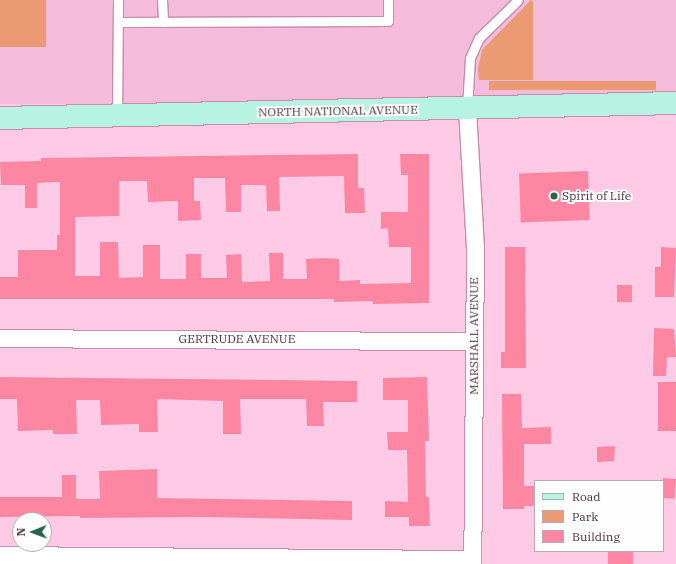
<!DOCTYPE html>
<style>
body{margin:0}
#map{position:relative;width:676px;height:564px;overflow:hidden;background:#fecae5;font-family:"IBM Plex Serif",serif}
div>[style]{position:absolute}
.built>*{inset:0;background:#f4bbda;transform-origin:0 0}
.green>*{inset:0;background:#eb9a74;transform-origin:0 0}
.building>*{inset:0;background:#fd87a3;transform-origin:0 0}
.roads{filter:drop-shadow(1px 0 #c88cad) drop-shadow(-1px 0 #c88cad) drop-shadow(0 1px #c88cad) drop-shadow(0 -1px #c88cad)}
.lane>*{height:9px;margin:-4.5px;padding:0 4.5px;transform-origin:4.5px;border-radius:4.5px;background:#fff}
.street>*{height:17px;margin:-8.5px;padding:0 8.5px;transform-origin:8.5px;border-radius:8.5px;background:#fff}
.secondary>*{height:22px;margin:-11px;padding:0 11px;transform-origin:11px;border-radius:11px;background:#b7f3e2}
.dots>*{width:11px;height:11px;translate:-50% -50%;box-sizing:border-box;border:2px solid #fdfdfd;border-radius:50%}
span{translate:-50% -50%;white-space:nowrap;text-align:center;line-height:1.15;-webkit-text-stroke:4px #fdfdfd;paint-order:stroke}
.street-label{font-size:12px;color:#4c3240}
.poi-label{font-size:12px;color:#4c3240}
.left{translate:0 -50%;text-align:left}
.legend{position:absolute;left:534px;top:480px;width:130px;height:72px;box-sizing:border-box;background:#fdfdfd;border:1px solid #b6acb1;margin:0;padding:5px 7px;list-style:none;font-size:12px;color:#4c3240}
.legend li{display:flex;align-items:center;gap:8px;height:20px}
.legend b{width:20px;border:1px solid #b6acb1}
.north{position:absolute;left:12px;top:512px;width:40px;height:40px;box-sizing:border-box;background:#fdfdfd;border:1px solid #b6acb1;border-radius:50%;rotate:269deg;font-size:11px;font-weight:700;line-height:16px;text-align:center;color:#4c3240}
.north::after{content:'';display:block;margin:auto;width:14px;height:18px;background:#28634d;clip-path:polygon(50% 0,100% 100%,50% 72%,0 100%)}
</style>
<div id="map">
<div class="built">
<div style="left:0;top:0;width:676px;height:104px"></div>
</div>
<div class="green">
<div style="left:0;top:0;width:46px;height:47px"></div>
<div style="clip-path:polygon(531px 0,533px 2px,533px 80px,479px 80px,478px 69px,482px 50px)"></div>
<div style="left:656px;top:81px;width:9px;height:167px;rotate:90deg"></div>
</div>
<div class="building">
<div style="clip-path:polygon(358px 154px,358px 188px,364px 188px,365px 213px,345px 213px,344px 176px,279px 177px,280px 211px,267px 211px,266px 185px,241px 185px,241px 212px,226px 212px,225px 178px,194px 178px,194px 201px,200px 201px,201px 220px,178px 221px,178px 201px,148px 202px,147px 181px,119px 181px,119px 216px,75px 217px,75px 276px,100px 276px,100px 242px,118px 242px,119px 278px,143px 277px,143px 245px,160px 245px,160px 279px,186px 279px,186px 254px,201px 254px,201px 278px,227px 278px,226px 255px,241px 254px,242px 282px,270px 281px,269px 253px,283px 253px,283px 279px,307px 279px,306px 259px,324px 258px,339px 259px,339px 281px,360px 280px,360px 284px,411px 283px,411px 247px,389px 247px,388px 228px,381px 229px,381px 212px,408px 212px,408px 175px,401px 175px,400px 154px,429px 154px,429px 303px,373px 304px,373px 301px,334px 302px,334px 299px,0 299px,0 277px,18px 277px,18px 250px,57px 250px,57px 235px,60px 235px,60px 182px,37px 183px,37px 208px,25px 208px,25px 185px,1px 185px,0 162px,41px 161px,41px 158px)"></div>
<div style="left:588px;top:171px;width:49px;height:69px;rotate:88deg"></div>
<div style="clip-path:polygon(505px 247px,525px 247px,526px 368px,501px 368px,501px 352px,505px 352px)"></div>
<div style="clip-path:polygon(661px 247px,676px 248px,674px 297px,655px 297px,655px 267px,661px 267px)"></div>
<div style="left:617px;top:285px;width:15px;height:17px"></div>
<div style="clip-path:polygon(654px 328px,674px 329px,676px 357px,667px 357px,666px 376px,653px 376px)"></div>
<div style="clip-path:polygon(0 377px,357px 381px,357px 402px,323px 402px,324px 426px,307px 426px,306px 399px,240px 399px,241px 434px,223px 434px,223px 401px,157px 399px,158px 432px,139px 432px,139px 424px,101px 425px,100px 400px,76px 400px,77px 434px,53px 434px,53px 430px,18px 431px,17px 399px,0 399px)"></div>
<div style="clip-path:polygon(427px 377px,429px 441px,425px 441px,426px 497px,429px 497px,430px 526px,409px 526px,409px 517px,385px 517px,385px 501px,408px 502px,407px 450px,388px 450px,387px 432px,408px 432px,408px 400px,383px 400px,383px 378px)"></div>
<div style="left:658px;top:382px;width:18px;height:49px"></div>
<div style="clip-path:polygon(502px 394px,521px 394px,522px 428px,551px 427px,551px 444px,524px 444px,524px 486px,535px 486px,535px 506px,524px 506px,524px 509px,503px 509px)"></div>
<div style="clip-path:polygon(615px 446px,614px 461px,597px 462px,597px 447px)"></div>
<div style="clip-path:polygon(157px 469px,157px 498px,352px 501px,352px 520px,203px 517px,80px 518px,80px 516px,0 517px,0 497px,62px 497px,62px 475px,76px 475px,76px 499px,100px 499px,99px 471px)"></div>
<div style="left:663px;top:478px;width:13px;height:20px;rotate:4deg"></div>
<div style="left:608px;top:551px;width:25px;height:13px"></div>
</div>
<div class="roads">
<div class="lane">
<div style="left:162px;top:0;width:22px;rotate:87deg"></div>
<div style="left:118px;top:22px;width:270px;rotate:-0.2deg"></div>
<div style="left:388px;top:21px;width:21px;rotate:-90deg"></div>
<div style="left:467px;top:108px;width:50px;rotate:-86.6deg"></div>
<div style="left:470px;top:58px;width:22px;rotate:-66deg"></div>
<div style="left:479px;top:38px;width:54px;rotate:-44.3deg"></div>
<div style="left:117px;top:115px;width:115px;rotate:-89.5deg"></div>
</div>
<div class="street">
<div style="left:467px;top:109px;width:138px;rotate:86.7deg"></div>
<div style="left:475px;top:247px;width:317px;rotate:90.5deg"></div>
<div style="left:0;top:338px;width:474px;rotate:0.4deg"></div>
<div style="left:0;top:555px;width:472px;rotate:0.5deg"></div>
</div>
<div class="secondary">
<div style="left:0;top:118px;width:676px;rotate:-1.27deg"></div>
</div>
</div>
<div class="dots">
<div style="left:554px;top:196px;background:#28634d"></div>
</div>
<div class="street-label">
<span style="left:338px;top:111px;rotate:-1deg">NORTH NATIONAL AVENUE</span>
<span style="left:474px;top:336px;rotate:-90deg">MARSHALL AVENUE</span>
<span style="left:237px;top:339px">GERTRUDE AVENUE</span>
</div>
<div class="poi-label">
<span class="left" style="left:562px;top:196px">Spirit of Life</span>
</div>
<ul class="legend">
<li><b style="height:5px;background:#b7f3e2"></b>Road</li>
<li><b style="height:11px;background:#eb9a74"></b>Park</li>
<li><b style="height:11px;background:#fd87a3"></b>Building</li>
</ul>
<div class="north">N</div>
</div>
